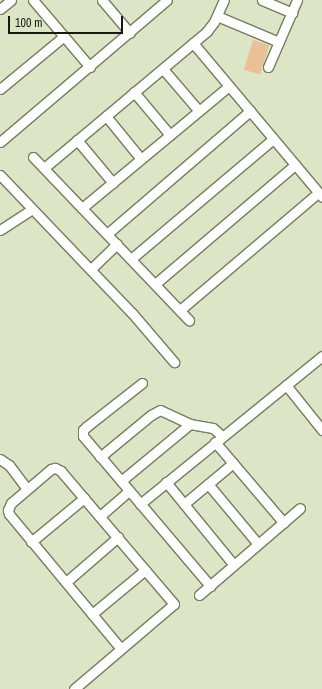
<!DOCTYPE html>
<style>
body{margin:0}
#map{position:relative;width:322px;height:689px;overflow:hidden;background:#dce5c6;font-family:"Archivo Narrow",sans-serif}
div>[style]{position:absolute}
.green>*{inset:0;background:#eac096;transform-origin:0 0}
.roads{filter:drop-shadow(1px 0 #757d61) drop-shadow(-1px 0 #757d61) drop-shadow(0 1px #757d61) drop-shadow(0 -1px #757d61)}
.minor>*{height:9px;margin:-4.5px;padding:0 4.5px;transform-origin:4.5px;border-radius:4.5px;background:#fff}
span{translate:-50% -50%;white-space:nowrap;text-align:center;line-height:1.15;-webkit-text-stroke:4px #dce5c6;paint-order:stroke}
.scale{position:absolute;left:8px;top:16px;width:115px;height:18px;box-sizing:border-box;border:2px solid #171b0f;border-top:0;padding-left:5px;font-size:12px;line-height:14px;white-space:nowrap;color:#171b0f;-webkit-text-stroke:3px #dce5c6;paint-order:stroke}
</style>
<div id="map">
<div class="green">
<div style="left:253px;top:40px;width:17px;height:31px;rotate:17deg"></div>
</div>
<div class="roads">
<div class="minor">
<div style="left:33px;top:0;width:88px;rotate:49.6deg"></div>
<div style="left:102px;top:0;width:43px;rotate:49.7deg"></div>
<div style="left:262px;top:0;width:33px;rotate:23deg"></div>
<div style="left:0;top:9px;width:14px;rotate:-39deg"></div>
<div style="left:217px;top:16px;width:67px;rotate:22.8deg"></div>
<div style="left:193px;top:43px;width:201px;rotate:50deg"></div>
<div style="left:268px;top:67px;width:73px;rotate:-66.6deg"></div>
<div style="left:163px;top:69px;width:55px;rotate:49.4deg"></div>
<div style="left:0;top:89px;width:83px;rotate:-39.6deg"></div>
<div style="left:134px;top:92px;width:56px;rotate:50.1deg"></div>
<div style="left:106px;top:116px;width:55px;rotate:50.9deg"></div>
<div style="left:77px;top:140px;width:56px;rotate:50.1deg"></div>
<div style="left:0;top:142px;width:219px;rotate:-40.4deg"></div>
<div style="left:33px;top:157px;width:226px;rotate:46.3deg"></div>
<div style="left:44px;top:168px;width:213px;rotate:-40deg"></div>
<div style="left:207px;top:31px;width:11px;rotate:-52deg"></div>
<div style="left:214px;top:22px;width:24px;rotate:-66deg"></div>
<div style="left:0;top:175px;width:191px;rotate:46.3deg"></div>
<div style="left:132px;top:313px;width:65px;rotate:49.4deg"></div>
<div style="left:82px;top:208px;width:191px;rotate:-39.7deg"></div>
<div style="left:0;top:230px;width:38px;rotate:-33deg"></div>
<div style="left:107px;top:234px;width:189px;rotate:-40.7deg"></div>
<div style="left:131px;top:259px;width:186px;rotate:-40.2deg"></div>
<div style="left:91px;top:269px;width:36px;rotate:-44deg"></div>
<div style="left:155px;top:284px;width:184px;rotate:-40.4deg"></div>
<div style="left:180px;top:310px;width:181px;rotate:-40.3deg"></div>
<div style="left:142px;top:383px;width:71px;rotate:141.8deg"></div>
<div style="left:86px;top:427px;width:4px;rotate:135deg"></div>
<div style="left:83px;top:430px;width:6px;rotate:90deg"></div>
<div style="left:83px;top:436px;width:197px;rotate:49.7deg"></div>
<div style="left:286px;top:385px;width:58px;rotate:51.3deg"></div>
<div style="left:215px;top:442px;width:106px;rotate:49.6deg"></div>
<div style="left:100px;top:457px;width:66px;rotate:-39.5deg"></div>
<div style="left:151px;top:415px;width:10px;rotate:-29deg"></div>
<div style="left:160px;top:410px;width:33px;rotate:25deg"></div>
<div style="left:190px;top:424px;width:23px;rotate:10deg"></div>
<div style="left:213px;top:428px;width:12px;rotate:42deg"></div>
<div style="left:0;top:459px;width:11px;rotate:34deg"></div>
<div style="left:9px;top:465px;width:30px;rotate:53deg"></div>
<div style="left:121px;top:481px;width:89px;rotate:-39.6deg"></div>
<div style="left:166px;top:482px;width:107px;rotate:50.7deg"></div>
<div style="left:208px;top:484px;width:78px;rotate:50.2deg"></div>
<div style="left:140px;top:504px;width:235px;rotate:-39.1deg"></div>
<div style="left:184px;top:504px;width:64px;rotate:-39.9deg"></div>
<div style="left:100px;top:516px;width:38px;rotate:-41deg"></div>
<div style="left:31px;top:542px;width:69px;rotate:-39.7deg"></div>
<div style="left:66px;top:582px;width:69px;rotate:-40.9deg"></div>
<div style="left:199px;top:595px;width:133px;rotate:-40.7deg"></div>
<div style="left:92px;top:614px;width:69px;rotate:-39.7deg"></div>
<div style="left:74px;top:689px;width:131px;rotate:-40.4deg"></div>
<div style="left:174px;top:604px;width:175px;rotate:-130.4deg"></div>
<div style="left:61px;top:471px;width:7px;rotate:-153deg"></div>
<div style="left:55px;top:468px;width:4px;rotate:166deg"></div>
<div style="left:51px;top:469px;width:52px;rotate:139.6deg"></div>
<div style="left:11px;top:503px;width:8px;rotate:113deg"></div>
<div style="left:8px;top:510px;width:4px;rotate:76deg"></div>
<div style="left:9px;top:514px;width:175px;rotate:50.3deg"></div>
</div>
</div>
<div class="scale">100 m</div>
</div>
